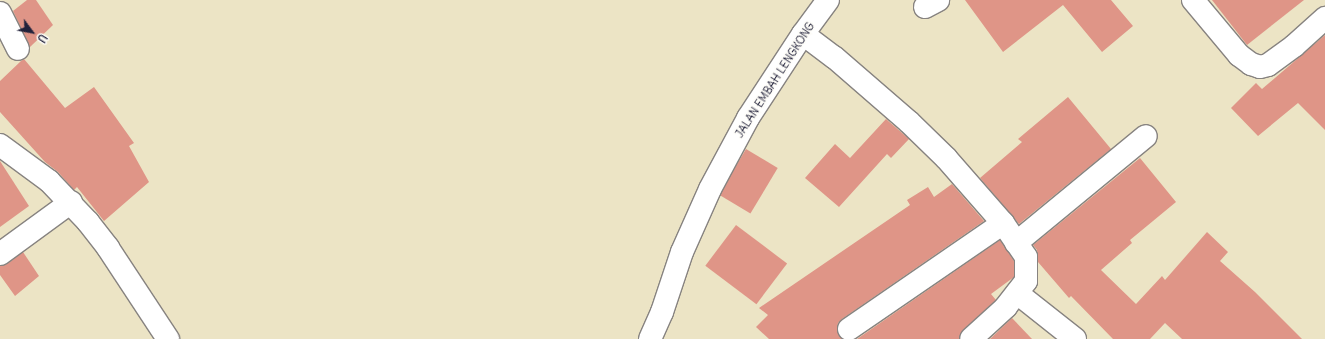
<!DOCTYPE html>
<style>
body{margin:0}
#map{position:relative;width:1325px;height:339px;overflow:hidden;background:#ece4c5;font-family:Delius,sans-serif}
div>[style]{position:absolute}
.building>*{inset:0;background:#df9587;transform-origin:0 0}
.roads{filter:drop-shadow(1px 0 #878380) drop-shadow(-1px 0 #878380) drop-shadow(0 1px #878380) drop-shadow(0 -1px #878380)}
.minor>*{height:22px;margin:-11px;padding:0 11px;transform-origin:11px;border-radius:11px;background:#fff}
span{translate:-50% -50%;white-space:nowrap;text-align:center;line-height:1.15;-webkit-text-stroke:3px #fdfcf7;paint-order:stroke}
.street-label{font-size:11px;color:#22223b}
.north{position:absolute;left:12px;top:12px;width:40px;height:40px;-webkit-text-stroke:3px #fdfcf7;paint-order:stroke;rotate:122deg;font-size:11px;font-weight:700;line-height:16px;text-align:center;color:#22223b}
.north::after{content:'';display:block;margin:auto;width:14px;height:18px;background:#22223b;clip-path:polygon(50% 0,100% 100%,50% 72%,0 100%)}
</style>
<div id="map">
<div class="building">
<div style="clip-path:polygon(27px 0,36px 0,53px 25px,30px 47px,13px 11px)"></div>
<div style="clip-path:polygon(965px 0,1111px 0,1133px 26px,1102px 52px,1063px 5px,1003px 52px)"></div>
<div style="clip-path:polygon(1212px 0,1304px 0,1247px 45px)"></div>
<div style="clip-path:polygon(1325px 35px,1325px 130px,1298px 103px,1258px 136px,1231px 108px,1256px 83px,1262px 89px)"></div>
<div style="clip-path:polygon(24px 59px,65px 108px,94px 87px,134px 143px,129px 146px,149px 182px,104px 221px,77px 187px,74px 190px,58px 172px,45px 162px,0 112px,0 81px,21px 61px)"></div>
<div style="clip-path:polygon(1068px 97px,1111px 149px,1019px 224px,980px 178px,1022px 142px,1018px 139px)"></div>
<div style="clip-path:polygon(886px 119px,909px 139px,891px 158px,887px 154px,839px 207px,805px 178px,835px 144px,850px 158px)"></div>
<div style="left:746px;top:149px;width:37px;height:53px;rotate:31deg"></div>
<div style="clip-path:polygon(1140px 158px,1176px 202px,1130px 240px,1132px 243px,1101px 270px,1136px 304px,1162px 276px,1165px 280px,1207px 232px,1228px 252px,1220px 261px,1255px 292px,1302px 339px,1182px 339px,1165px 323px,1150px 339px,1113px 339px,1071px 296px,1069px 298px,1038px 262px,1037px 250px,1033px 245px)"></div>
<div style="clip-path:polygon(0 161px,29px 206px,0 227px)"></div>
<div style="clip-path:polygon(952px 184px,984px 221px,842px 319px,838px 323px,837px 330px,842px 339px,769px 339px,756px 327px,768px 315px,759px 308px,910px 205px,907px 200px,928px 187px,934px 197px)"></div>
<div style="left:736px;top:225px;width:64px;height:51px;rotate:37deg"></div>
<div style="clip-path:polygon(1000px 240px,1014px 261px,1014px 277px,991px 294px,996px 300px,963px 330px,959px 339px,857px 339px)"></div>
<div style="clip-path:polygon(23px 252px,39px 276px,15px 296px,0 275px,0 266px,7px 264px)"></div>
<div style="clip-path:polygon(1012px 318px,1032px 339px,990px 339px)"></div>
</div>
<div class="roads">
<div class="minor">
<div style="left:1193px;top:0;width:72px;rotate:50.1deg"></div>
<div style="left:1239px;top:55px;width:15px;rotate:37deg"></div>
<div style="left:1251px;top:64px;width:9px;rotate:18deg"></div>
<div style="left:1260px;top:67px;width:8px;rotate:-14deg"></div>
<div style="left:1268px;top:65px;width:32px;rotate:-36deg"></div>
<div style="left:1294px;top:46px;width:42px;rotate:-42.1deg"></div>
<div style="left:925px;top:7px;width:15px;rotate:-28deg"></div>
<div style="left:0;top:13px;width:40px;rotate:63.4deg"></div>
<div style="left:803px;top:34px;width:39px;rotate:37deg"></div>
<div style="left:834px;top:57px;width:99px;rotate:40.9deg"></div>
<div style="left:909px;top:122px;width:52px;rotate:44.2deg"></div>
<div style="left:946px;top:158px;width:86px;rotate:48.8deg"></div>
<div style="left:1003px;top:223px;width:41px;rotate:55.9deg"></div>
<div style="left:1026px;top:257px;width:24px;rotate:90deg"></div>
<div style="left:1026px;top:281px;width:33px;rotate:128deg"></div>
<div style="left:1006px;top:307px;width:47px;rotate:137.6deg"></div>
<div style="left:0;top:145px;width:61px;rotate:36.3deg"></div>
<div style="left:49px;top:181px;width:57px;rotate:46.4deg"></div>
<div style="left:88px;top:222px;width:33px;rotate:52deg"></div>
<div style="left:108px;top:248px;width:109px;rotate:56.6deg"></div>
<div style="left:1016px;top:243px;width:168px;rotate:-39.5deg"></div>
<div style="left:0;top:254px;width:88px;rotate:-36.2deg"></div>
<div style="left:1017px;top:293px;width:74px;rotate:38.4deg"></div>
<div style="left:849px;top:329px;width:187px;rotate:-34.5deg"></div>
<div style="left:650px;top:339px;width:30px;rotate:-66deg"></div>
<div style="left:662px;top:312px;width:63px;rotate:-71.6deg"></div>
<div style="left:682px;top:252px;width:69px;rotate:-66deg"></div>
<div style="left:710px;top:189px;width:81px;rotate:-61.8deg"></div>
<div style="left:748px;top:118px;width:100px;rotate:-56.8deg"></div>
<div style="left:803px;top:34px;width:42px;rotate:-53.7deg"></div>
</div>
</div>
<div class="street-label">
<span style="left:775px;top:80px;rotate:-57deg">JALAN EMBAH LENGKONG</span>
</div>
<div class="north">U</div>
</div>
